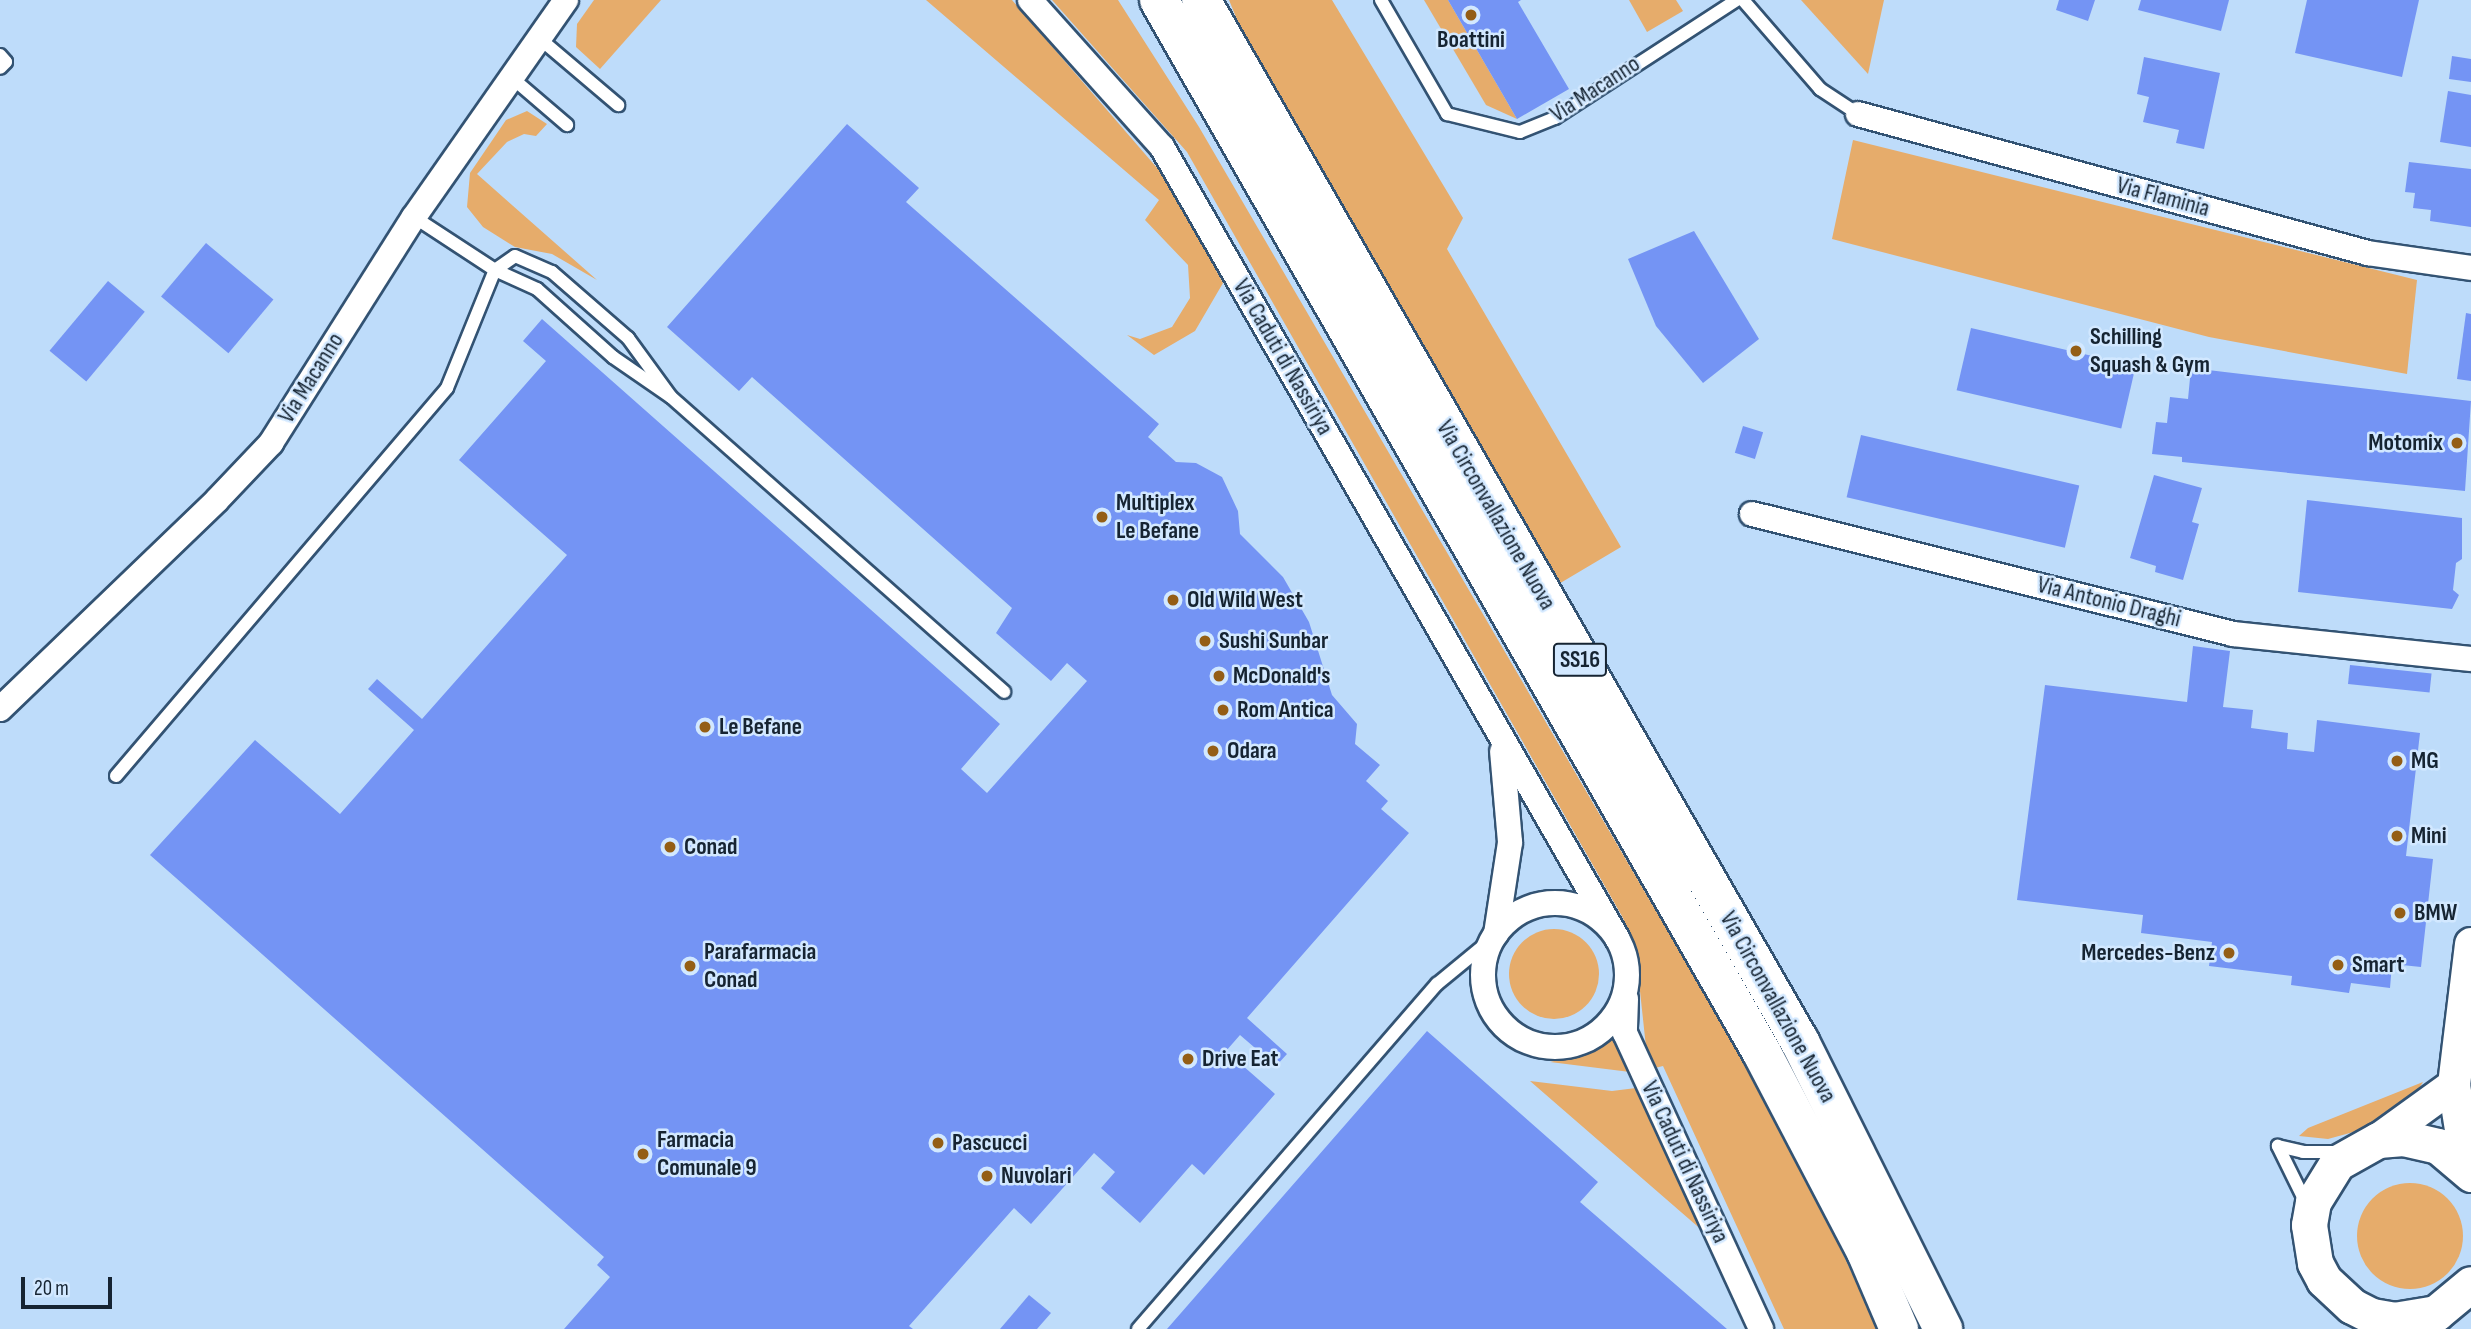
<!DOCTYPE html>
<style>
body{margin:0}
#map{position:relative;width:2471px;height:1329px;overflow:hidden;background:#bedcfa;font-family:"Sofia Sans Condensed",sans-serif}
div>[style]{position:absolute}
.green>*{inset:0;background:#e6ac6b}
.round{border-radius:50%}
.building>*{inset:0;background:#7494f4;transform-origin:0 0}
.roads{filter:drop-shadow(2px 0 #335373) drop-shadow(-2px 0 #335373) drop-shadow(0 2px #335373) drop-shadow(0 -2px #335373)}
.service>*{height:12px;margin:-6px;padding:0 6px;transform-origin:6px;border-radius:6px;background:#fff}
.minor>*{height:24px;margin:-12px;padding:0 12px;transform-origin:12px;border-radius:12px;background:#fff}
.minor>.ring{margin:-12px;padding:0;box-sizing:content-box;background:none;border:24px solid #fff;border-radius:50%}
.tertiary>*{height:32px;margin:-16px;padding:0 16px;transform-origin:16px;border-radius:16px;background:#fff}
.secondary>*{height:35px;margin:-17.5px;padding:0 17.5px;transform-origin:17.5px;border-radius:17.5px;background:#fff}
.primary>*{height:38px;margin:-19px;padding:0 19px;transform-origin:19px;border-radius:19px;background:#fff}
.dots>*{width:19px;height:19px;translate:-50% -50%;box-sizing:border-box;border:4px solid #d2e8ff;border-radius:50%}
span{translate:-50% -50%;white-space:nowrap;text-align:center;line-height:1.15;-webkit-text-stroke:5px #d2e8ff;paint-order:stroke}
.shield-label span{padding:2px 5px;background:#d2e8ff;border:2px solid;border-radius:5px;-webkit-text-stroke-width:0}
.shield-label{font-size:23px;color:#162432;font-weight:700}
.poi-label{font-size:24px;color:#162432;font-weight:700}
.left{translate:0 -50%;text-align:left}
.right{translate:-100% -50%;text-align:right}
.street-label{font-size:24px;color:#162432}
.scale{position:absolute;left:21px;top:1277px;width:91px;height:32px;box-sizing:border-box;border:4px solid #162432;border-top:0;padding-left:9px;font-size:21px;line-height:24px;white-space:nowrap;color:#162432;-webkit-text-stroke:5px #d2e8ff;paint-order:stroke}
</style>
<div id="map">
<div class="green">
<div style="clip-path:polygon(594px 0,661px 0,600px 69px,576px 47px,577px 24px)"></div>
<div style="clip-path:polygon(926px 0,1012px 0,1164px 176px,1223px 283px,1195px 331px,1154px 355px,1127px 335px,1140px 339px,1172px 327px,1190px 298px,1188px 265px,1145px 220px,1159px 200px)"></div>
<div style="clip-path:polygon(1052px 0,1118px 0,1199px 127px,1741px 1057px,1824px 1213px,1878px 1329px,1784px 1329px,1663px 1066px,1655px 1068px,1646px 1047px,1636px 954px,1623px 918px,1187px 152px)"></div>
<div style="clip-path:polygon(1229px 0,1332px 0,1463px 218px,1447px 249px,1621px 547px,1557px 585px,1247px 44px)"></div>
<div style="clip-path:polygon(1424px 0,1448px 0,1517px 119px,1486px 105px)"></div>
<div style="clip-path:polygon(1629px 0,1676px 0,1683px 11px,1647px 32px)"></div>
<div style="clip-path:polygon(1801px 0,1884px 0,1868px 74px)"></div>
<div style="clip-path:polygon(527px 111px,547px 124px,536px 136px,524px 134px,507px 142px,477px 174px,597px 280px,552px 254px,515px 247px,483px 227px,467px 207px,470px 173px,506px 120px)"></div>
<div style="clip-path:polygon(1853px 140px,2417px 280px,2407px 374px,2209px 337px,1832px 239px)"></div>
<div class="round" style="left:1509px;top:929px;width:90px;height:90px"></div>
<div style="clip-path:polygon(1612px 1036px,1630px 1072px,1550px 1062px,1587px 1053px)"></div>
<div style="clip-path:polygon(1530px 1081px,1612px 1091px,1636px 1088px,1704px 1232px)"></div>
<div style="clip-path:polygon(2423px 1082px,2415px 1095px,2368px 1128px,2328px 1139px,2299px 1136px,2308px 1128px)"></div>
<div class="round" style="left:2357px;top:1183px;width:106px;height:106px"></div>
</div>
<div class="building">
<div style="clip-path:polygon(1448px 0,1521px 0,1518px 2px,1569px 89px,1517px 119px)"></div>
<div style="clip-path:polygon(2059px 0,2095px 0,2088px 21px,2056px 10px)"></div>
<div style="clip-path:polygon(2141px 0,2229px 0,2221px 31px,2138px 10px)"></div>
<div style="clip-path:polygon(2307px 0,2419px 0,2402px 77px,2295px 53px)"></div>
<div style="clip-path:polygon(2452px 56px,2471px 59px,2471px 82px,2449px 79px)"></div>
<div style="clip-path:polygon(2144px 57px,2220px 73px,2204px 149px,2176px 143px,2179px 130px,2143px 122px,2149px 97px,2137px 94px)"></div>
<div style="clip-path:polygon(2448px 91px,2471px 95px,2471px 147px,2440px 142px)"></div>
<div style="clip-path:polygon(847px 124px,919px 188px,906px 202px,1159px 424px,1148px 437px,1176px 462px,1196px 463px,1222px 477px,1238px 511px,1240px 534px,1283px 577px,1309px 622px,1332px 695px,1357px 724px,1355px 744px,1380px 765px,1366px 781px,1388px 801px,1381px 809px,1409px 833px,1247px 1018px,1287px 1054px,1276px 1066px,1240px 1035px,1226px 1051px,1275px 1094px,1204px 1175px,1192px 1164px,1140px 1223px,1101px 1188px,1115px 1172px,1094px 1153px,1031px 1224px,1014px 1208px,909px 1326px,913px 1329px,564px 1329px,610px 1277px,597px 1265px,604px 1257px,150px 855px,255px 740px,340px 814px,414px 730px,368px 689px,377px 679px,422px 719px,567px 555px,459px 460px,546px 361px,523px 341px,542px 319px,1000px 724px,961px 769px,987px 793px,1087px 681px,1067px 663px,1051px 681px,996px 633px,1012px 608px,752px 377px,739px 391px,667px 327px)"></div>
<div style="clip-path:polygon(2409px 162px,2471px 169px,2471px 227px,2430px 221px,2431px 210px,2413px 208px,2415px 193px,2405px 192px)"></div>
<div style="clip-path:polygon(1694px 231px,1759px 339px,1703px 383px,1656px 326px,1628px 259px)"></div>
<div style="left:206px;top:243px;width:88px;height:70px;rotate:40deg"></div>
<div style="left:108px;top:281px;width:48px;height:91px;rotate:40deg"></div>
<div style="clip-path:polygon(2466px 313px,2471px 314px,2471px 381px,2457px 379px)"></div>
<div style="left:1971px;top:328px;width:169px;height:64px;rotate:13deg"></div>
<div style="clip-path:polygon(2191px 368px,2471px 401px,2465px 491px,2182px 462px,2182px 457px,2152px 454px,2156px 422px,2167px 423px,2170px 397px,2188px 399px)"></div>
<div style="left:1743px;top:426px;width:21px;height:28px;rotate:17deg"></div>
<div style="left:1861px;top:435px;width:224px;height:64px;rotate:13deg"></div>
<div style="clip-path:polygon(2154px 475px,2202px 488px,2192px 522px,2199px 524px,2183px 580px,2155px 572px,2156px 566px,2130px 558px)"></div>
<div style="clip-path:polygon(2307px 500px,2462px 518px,2462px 559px,2456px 563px,2453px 590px,2459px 595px,2452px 609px,2298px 592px)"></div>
<div style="clip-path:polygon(2193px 646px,2230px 651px,2223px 707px,2253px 710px,2251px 728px,2288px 733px,2287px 749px,2314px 752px,2317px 720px,2420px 733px,2406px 856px,2433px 859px,2421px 967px,2392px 964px,2390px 988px,2351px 983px,2349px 993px,2291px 985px,2292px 976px,2209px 966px,2212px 942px,2141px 933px,2143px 915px,2017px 900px,2045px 685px,2187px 702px)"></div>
<div style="left:2350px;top:665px;width:82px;height:19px;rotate:6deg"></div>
<div style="clip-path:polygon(1427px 1031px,1598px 1182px,1580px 1202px,1727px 1329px,1167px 1329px)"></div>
<div style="clip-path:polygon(1029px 1295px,1051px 1313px,1037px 1329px,1000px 1329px)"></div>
</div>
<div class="roads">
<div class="service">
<div style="left:1381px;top:0;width:132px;rotate:59.9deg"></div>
<div style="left:1447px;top:114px;width:75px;rotate:13.9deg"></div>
<div style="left:1520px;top:132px;width:38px;rotate:-22deg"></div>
<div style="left:1555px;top:118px;width:217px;rotate:-33deg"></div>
<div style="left:1743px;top:0;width:118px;rotate:49.1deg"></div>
<div style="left:1820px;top:89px;width:45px;rotate:33.3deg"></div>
<div style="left:539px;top:38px;width:104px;rotate:40.3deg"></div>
<div style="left:0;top:55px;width:9px;rotate:49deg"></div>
<div style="left:6px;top:62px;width:8px;rotate:135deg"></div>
<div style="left:511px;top:77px;width:74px;rotate:40.6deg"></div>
<div style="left:414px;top:217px;width:97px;rotate:33.2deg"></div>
<div style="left:495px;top:270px;width:46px;rotate:24.3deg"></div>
<div style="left:537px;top:289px;width:102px;rotate:41.8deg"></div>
<div style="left:613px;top:357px;width:70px;rotate:34.6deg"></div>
<div style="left:671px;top:397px;width:445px;rotate:41.5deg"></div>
<div style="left:116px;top:776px;width:510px;rotate:-49.53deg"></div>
<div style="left:447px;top:388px;width:127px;rotate:-67.9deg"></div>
<div style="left:495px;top:270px;width:24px;rotate:-35deg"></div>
<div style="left:515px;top:256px;width:40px;rotate:23.4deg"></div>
<div style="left:552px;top:272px;width:101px;rotate:41deg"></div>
<div style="left:628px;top:338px;width:73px;rotate:53.9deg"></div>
<div style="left:2306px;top:1203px;width:64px;rotate:-116.2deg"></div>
<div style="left:2278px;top:1146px;width:26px;rotate:13deg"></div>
<div style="left:2303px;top:1152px;width:35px"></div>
<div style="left:1138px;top:1329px;width:457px;rotate:-49.1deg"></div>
<div style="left:1437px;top:984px;width:72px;rotate:-39.4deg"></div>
</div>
<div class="minor">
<div style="left:1030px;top:0;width:198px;rotate:48.1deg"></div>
<div style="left:1162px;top:147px;width:913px;rotate:60.09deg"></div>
<div style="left:1858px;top:114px;width:529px;rotate:15.25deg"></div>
<div style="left:2368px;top:253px;width:104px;rotate:8.3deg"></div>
<div style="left:1752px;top:514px;width:496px;rotate:14deg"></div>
<div style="left:2233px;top:634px;width:239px;rotate:6deg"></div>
<div style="left:0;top:709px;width:301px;rotate:-43.9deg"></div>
<div style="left:217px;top:500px;width:79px;rotate:-46.5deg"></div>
<div style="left:271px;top:443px;width:267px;rotate:-57.7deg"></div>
<div style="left:414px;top:217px;width:265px;rotate:-55deg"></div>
<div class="ring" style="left:1483px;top:903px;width:120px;height:120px"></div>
<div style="left:1496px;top:934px;width:93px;rotate:-81.3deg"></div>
<div style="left:1510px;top:842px;width:91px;rotate:-95deg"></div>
<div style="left:1626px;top:999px;width:34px;rotate:92deg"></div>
<div style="left:1625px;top:1033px;width:326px;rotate:65.3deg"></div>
</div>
<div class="tertiary">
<div style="left:2378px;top:1140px;width:94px;rotate:-35.9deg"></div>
<div style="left:2467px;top:1168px;width:84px;rotate:-98.9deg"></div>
<div style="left:2454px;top:1085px;width:142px;rotate:-83.1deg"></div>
</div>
<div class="secondary">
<div style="left:2471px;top:1174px;width:43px;rotate:-139.7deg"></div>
<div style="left:2438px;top:1146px;width:36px;rotate:-167deg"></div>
<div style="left:2403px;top:1138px;width:25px;rotate:175deg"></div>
<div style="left:2378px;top:1140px;width:47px;rotate:150.7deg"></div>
<div style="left:2337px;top:1163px;width:46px;rotate:121.6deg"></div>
<div style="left:2313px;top:1202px;width:23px;rotate:100deg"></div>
<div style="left:2309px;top:1225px;width:38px;rotate:81deg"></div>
<div style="left:2315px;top:1263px;width:19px;rotate:62deg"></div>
<div style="left:2324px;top:1280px;width:38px;rotate:43deg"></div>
<div style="left:2352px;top:1306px;width:22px;rotate:27deg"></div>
<div style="left:2372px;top:1316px;width:22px;rotate:10deg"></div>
<div style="left:2394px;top:1320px;width:43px;rotate:-9.5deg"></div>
<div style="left:2436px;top:1313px;width:45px;rotate:-39.6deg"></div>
</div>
<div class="primary">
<div style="left:1159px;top:0;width:1213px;rotate:60.2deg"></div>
<div style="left:1762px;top:1053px;width:225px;rotate:62.4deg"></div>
<div style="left:1866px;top:1252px;width:84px;rotate:66.8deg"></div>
<div style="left:1201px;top:0;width:1202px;rotate:60.11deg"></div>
<div style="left:1800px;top:1042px;width:321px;rotate:63.5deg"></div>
</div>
</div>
<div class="dots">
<div style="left:1471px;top:15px;background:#945e15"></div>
<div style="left:2076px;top:351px;background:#945e15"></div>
<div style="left:2457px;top:443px;background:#945e15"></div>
<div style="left:1102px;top:517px;background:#945e15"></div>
<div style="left:1173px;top:600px;background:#945e15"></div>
<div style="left:1205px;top:641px;background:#945e15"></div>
<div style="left:1219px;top:676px;background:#945e15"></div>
<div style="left:1223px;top:710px;background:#945e15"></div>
<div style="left:705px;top:727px;background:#945e15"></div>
<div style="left:1213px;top:751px;background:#945e15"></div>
<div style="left:2397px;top:761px;background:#945e15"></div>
<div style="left:2397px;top:836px;background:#945e15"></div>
<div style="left:670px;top:847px;background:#945e15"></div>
<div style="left:2400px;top:913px;background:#945e15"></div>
<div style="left:2229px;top:953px;background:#945e15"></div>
<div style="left:2338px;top:965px;background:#945e15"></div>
<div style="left:690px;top:966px;background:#945e15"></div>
<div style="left:1188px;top:1059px;background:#945e15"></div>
<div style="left:938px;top:1143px;background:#945e15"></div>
<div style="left:643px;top:1154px;background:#945e15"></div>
<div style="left:987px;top:1176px;background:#945e15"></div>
</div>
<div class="shield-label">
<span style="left:1580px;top:660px">SS16</span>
</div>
<div class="poi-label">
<span style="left:1471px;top:40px">Boattini</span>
<span class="left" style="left:2090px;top:351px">Schilling<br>Squash &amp; Gym</span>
<span class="right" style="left:2443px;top:443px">Motomix</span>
<span class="left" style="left:1116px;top:517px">Multiplex<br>Le Befane</span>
<span class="left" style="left:1187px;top:600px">Old Wild West</span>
<span class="left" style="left:1219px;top:641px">Sushi Sunbar</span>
<span class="left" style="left:1233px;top:676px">McDonald's</span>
<span class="left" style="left:1237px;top:710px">Rom Antica</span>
<span class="left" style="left:719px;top:727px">Le Befane</span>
<span class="left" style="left:1227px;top:751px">Odara</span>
<span class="left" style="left:2411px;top:761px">MG</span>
<span class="left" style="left:2411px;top:836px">Mini</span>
<span class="left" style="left:684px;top:847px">Conad</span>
<span class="left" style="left:2414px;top:913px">BMW</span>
<span class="left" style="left:704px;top:966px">Parafarmacia<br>Conad</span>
<span class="right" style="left:2215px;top:953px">Mercedes-Benz</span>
<span class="left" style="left:2352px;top:965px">Smart</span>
<span class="left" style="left:1202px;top:1059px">Drive Eat</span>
<span class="left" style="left:657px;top:1154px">Farmacia<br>Comunale 9</span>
<span class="left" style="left:952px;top:1143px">Pascucci</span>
<span class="left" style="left:1001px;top:1176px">Nuvolari</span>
</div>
<div class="street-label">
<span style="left:1595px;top:89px;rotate:-33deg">Via Macanno</span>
<span style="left:2163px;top:197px;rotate:15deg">Via Flaminia</span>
<span style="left:1283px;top:357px;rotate:60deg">Via Caduti di Nassiriya</span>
<span style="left:311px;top:378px;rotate:-58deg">Via Macanno</span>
<span style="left:1496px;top:515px;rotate:60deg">Via Circonvallazione Nuova</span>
<span style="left:2109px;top:602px;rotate:14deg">Via Antonio Draghi</span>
<span style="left:1778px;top:1007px;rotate:61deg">Via Circonvallazione Nuova</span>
<span style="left:1685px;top:1162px;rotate:65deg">Via Caduti di Nassiriya</span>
</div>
<div class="scale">20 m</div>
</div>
